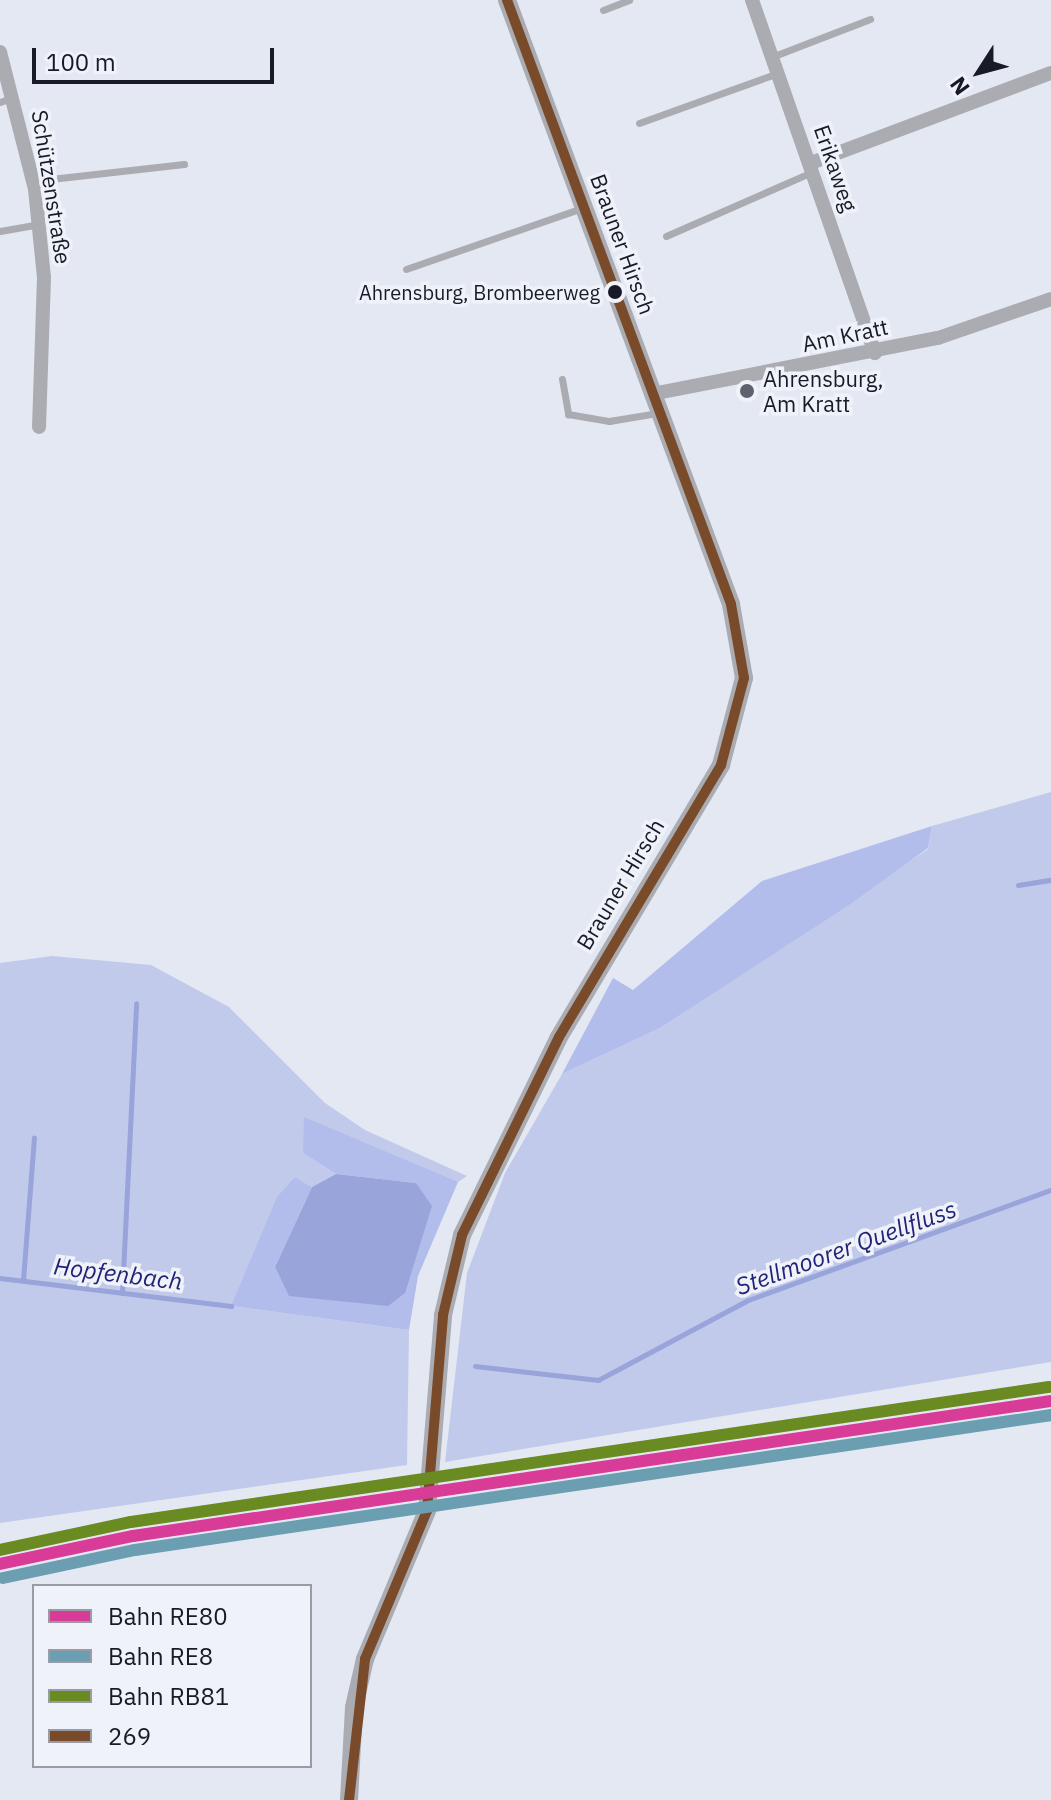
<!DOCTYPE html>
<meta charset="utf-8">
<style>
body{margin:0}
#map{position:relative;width:1051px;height:1800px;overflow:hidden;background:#e4e8f3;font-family:"IBM Plex Sans",sans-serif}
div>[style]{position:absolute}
.green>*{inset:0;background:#c2caeb}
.forest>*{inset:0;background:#b2bdeb}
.water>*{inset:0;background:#98a4da}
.stream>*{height:5px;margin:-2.5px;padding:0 2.5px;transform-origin:2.5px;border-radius:2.5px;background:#98a4da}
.service>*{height:7px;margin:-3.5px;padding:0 3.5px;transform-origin:3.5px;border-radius:3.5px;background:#aaacb2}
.minor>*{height:14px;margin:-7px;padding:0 7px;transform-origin:7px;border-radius:7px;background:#aaacb2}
.tertiary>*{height:18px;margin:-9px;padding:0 9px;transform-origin:9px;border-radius:9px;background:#aaacb2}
.bus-1>*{height:10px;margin:-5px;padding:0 5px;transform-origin:5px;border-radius:5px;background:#7a4b2a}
.rail-1>*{height:12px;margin:-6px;padding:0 6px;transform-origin:6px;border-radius:6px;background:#d83c96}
.rail-2>*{height:12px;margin:-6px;padding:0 6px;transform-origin:6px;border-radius:6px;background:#6c9eb1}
.rail-3>*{height:12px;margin:-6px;padding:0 6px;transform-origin:6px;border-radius:6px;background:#6a8a22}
.dots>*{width:22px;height:22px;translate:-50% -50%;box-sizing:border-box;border:4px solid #f0f2f9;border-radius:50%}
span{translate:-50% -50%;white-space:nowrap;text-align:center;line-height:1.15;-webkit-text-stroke:7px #f0f2f9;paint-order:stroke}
.bus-label{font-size:20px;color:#181a27}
.right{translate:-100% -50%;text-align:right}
.street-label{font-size:22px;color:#181a27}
.poi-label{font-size:22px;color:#181a27}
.left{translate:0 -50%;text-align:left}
.water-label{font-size:24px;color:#212378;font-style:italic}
.legend{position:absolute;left:32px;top:1584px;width:280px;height:184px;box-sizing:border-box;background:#f0f2f9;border:2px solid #9a9ca5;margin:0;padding:10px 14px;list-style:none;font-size:24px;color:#181a27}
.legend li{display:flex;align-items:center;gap:16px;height:40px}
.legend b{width:40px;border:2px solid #9a9ca5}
.north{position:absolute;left:939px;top:32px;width:80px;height:80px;-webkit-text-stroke:6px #f0f2f9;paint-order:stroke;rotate:234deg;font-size:22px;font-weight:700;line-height:32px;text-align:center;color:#181a27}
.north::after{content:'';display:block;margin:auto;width:28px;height:36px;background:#181a27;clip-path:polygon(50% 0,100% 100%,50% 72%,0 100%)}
.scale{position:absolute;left:32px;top:48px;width:242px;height:36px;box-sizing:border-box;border:4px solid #181a27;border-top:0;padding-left:10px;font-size:24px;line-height:28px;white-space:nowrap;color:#181a27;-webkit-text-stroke:6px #f0f2f9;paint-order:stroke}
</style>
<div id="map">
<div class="green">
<div style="clip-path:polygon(1051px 792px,1051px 1362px,445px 1462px,467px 1273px,505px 1173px,562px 1074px,660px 1028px,928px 849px,932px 826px)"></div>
<div style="clip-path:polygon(52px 956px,151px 965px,229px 1007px,325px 1103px,365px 1130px,467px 1176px,458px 1182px,369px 1149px,303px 1153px,336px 1174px,312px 1187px,295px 1177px,231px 1306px,409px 1330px,407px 1465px,0 1523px,0 963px)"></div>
</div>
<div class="forest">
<div style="clip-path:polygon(932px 826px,928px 848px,849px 905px,660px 1028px,562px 1074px,613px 978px,633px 990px,762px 881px)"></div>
<div style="clip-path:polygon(304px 1117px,458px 1182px,418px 1276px,409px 1330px,231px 1306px,277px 1197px,295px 1177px,312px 1187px,275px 1267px,289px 1295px,416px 1183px,336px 1174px,303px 1153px)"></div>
</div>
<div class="water">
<div style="clip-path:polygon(336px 1174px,416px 1183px,432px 1206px,405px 1293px,388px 1306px,289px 1296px,275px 1267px,312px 1187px)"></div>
</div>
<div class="stream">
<div style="left:1018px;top:885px;width:33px;rotate:-9deg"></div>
<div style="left:0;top:1278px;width:233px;rotate:6.9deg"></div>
<div style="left:23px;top:1280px;width:143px;rotate:-85.6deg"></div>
<div style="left:122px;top:1293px;width:290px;rotate:-87.2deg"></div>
<div style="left:475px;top:1366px;width:124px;rotate:6.5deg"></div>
<div style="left:598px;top:1380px;width:170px;rotate:-28.1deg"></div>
<div style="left:748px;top:1300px;width:322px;rotate:-20deg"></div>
</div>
<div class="service">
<div style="left:603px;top:10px;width:28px;rotate:-21deg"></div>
<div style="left:774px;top:56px;width:103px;rotate:-21.1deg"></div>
<div style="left:0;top:102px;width:15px;rotate:-20deg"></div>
<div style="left:639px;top:123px;width:148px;rotate:-19.8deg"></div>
<div style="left:33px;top:181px;width:152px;rotate:-6.4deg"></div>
<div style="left:0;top:231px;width:39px;rotate:-10deg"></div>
<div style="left:666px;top:236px;width:159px;rotate:-23.7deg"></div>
<div style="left:406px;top:269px;width:186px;rotate:-19.1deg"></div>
<div style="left:562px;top:379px;width:36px;rotate:80deg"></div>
<div style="left:568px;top:414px;width:42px;rotate:9.7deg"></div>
<div style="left:609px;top:421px;width:50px;rotate:-9.3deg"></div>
</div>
<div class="minor">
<div style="left:752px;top:0;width:374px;rotate:70.8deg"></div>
<div style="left:0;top:52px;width:141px;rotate:75.7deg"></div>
<div style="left:35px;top:189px;width:88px;rotate:84.2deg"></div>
<div style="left:44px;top:277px;width:150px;rotate:91.9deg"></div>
<div style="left:811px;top:163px;width:256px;rotate:-20.6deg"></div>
<div style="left:652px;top:394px;width:291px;rotate:-11.1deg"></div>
<div style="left:938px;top:338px;width:120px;rotate:-19deg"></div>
</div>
<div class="tertiary">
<div style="left:349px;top:1800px;width:93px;rotate:-86.9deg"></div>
<div style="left:354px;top:1707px;width:49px;rotate:-77.1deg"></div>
<div style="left:365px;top:1659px;width:160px;rotate:-67.3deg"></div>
<div style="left:427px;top:1511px;width:197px;rotate:-85.3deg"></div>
<div style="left:443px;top:1315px;width:82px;rotate:-76.6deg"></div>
<div style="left:462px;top:1235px;width:220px;rotate:-63.9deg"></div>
<div style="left:559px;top:1037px;width:317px;rotate:-59.2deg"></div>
<div style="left:721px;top:765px;width:90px;rotate:-75.2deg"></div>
<div style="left:744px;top:678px;width:75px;rotate:-100deg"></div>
<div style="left:731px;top:604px;width:644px;rotate:-110.35deg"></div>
</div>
<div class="bus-1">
<div style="left:349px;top:1800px;width:142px;rotate:-83.5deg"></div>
<div style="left:365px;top:1659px;width:160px;rotate:-67.3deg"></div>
<div style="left:427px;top:1511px;width:197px;rotate:-85.3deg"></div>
<div style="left:443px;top:1315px;width:82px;rotate:-76.6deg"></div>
<div style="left:462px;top:1235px;width:220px;rotate:-63.9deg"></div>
<div style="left:559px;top:1037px;width:317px;rotate:-59.2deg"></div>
<div style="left:721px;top:765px;width:90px;rotate:-75.2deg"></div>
<div style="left:744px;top:678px;width:75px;rotate:-100deg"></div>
<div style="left:731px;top:604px;width:644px;rotate:-110.35deg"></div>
</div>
<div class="rail-1">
<div style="left:0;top:1564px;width:136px;rotate:-11.9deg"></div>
<div style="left:133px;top:1536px;width:928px;rotate:-8.37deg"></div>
</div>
<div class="rail-2">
<div style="left:3px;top:1578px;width:135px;rotate:-12deg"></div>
<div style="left:135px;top:1550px;width:926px;rotate:-8.38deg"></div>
</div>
<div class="rail-3">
<div style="left:0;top:1550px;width:134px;rotate:-12.1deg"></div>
<div style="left:131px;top:1522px;width:928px;rotate:-8.37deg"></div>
</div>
<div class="dots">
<div style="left:615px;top:292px;background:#181a27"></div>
<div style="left:747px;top:391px;background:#5f626e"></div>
</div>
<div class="bus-label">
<span class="right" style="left:600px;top:292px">Ahrensburg, Brombeerweg</span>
</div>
<div class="street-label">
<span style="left:836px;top:168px;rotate:71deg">Erikaweg</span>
<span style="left:52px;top:187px;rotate:81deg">Schützenstraße</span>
<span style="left:623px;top:244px;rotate:70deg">Brauner Hirsch</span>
<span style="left:845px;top:335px;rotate:-12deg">Am Kratt</span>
<span style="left:620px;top:884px;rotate:-59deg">Brauner Hirsch</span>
</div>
<div class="poi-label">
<span class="left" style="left:763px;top:391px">Ahrensburg,<br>Am Kratt</span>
</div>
<div class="water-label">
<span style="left:846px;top:1248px;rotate:-20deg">Stellmoorer Quellfluss</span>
<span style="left:118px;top:1274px;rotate:7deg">Hopfenbach</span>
</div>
<ul class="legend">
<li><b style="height:10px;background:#d83c96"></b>Bahn RE80</li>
<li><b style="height:10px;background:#6c9eb1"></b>Bahn RE8</li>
<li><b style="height:10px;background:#6a8a22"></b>Bahn RB81</li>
<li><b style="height:10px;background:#7a4b2a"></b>269</li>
</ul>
<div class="north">N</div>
<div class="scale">100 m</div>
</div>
